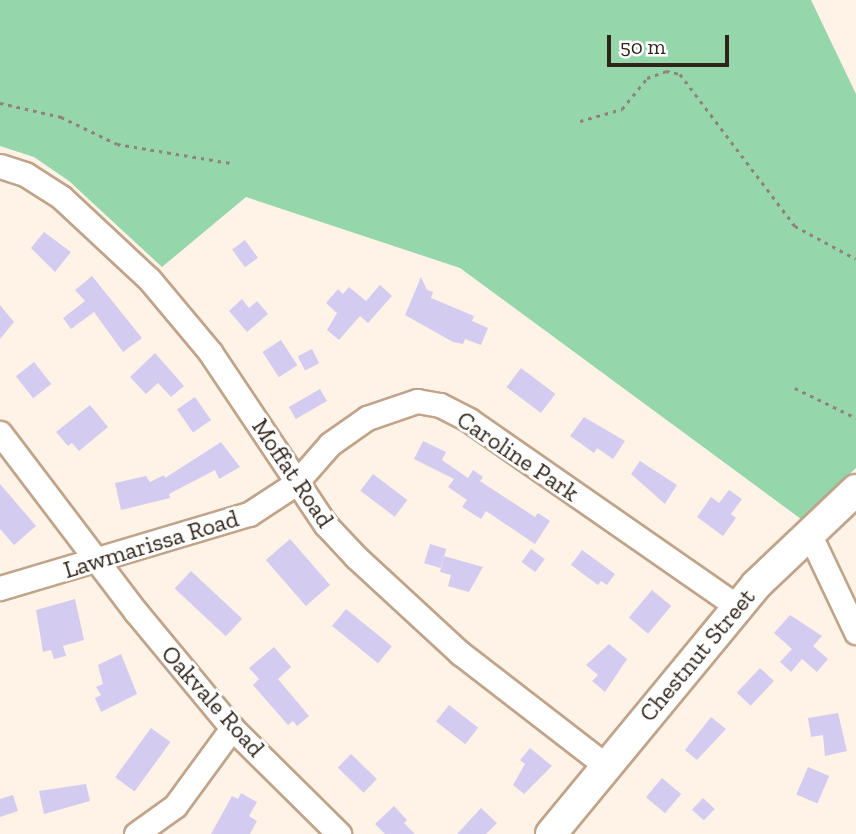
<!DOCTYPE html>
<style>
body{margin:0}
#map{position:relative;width:856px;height:834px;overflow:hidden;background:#fff2e7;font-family:"Zilla Slab",serif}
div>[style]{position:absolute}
.green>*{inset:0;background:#95d6ab}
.building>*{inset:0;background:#d4ccf0;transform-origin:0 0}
.path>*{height:2.5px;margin-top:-1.25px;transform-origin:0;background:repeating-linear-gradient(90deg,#8f8378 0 3.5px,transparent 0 8.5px)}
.roads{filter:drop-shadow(2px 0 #c0a48a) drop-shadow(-2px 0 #c0a48a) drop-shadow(0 2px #c0a48a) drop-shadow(0 -2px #c0a48a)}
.minor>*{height:23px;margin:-11.5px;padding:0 11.5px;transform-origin:11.5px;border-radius:11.5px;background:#fff}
.major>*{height:30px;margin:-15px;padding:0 15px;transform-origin:15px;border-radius:15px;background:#fff}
span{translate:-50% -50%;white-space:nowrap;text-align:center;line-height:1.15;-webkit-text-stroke:6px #fff;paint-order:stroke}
.street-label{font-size:24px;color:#2f2419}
.scale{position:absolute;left:607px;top:35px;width:122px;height:32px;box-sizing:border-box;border:4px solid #2f2419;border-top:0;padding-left:9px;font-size:21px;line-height:24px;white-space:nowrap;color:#2f2419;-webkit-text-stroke:5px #fff;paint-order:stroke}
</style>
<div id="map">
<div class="green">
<div style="clip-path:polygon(0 0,811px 0,856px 94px,856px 468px,801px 519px,460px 268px,246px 197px,162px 267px,69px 181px,34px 157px,0 146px)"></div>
</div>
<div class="building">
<div style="clip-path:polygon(44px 232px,71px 252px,55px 272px,31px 248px)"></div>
<div style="left:245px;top:240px;width:22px;height:16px;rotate:54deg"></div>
<div style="clip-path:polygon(92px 276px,142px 338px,123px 352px,94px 312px,71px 329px,63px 318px,85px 301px,75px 290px)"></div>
<div style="clip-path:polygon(421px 277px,427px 290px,433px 292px,431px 298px,474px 316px,472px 321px,488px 328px,481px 345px,465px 339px,463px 344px,453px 342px,405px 315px)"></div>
<div style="clip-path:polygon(380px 285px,392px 296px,368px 323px,360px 316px,339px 340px,327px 330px,337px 313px,326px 303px,338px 289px,343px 294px,349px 287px,366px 301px)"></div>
<div style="clip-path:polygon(242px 299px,249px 308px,257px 301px,268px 314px,247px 332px,229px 311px)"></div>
<div style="clip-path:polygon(0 305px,14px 322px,0 339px)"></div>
<div style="left:281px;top:340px;width:30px;height:22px;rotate:57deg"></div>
<div style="left:312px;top:349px;width:16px;height:16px;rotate:63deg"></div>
<div style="clip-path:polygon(155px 353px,184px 386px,171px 397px,158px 383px,146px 394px,130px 377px)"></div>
<div style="left:34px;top:362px;width:28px;height:23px;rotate:52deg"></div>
<div style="left:521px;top:368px;width:43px;height:24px;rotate:37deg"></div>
<div style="left:320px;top:389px;width:14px;height:36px;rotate:60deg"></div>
<div style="left:195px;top:397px;width:28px;height:22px;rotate:55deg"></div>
<div style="clip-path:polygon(90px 405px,108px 427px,79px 451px,72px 443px,68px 446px,56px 432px)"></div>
<div style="clip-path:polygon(584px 417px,625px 441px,613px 459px,597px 448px,594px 453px,570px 436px)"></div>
<div style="clip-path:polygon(423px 441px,446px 452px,442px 460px,468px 478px,473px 470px,483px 477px,480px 481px,535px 517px,538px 513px,550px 521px,535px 544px,486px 511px,481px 519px,462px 507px,467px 500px,448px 487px,454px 479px,414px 459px)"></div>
<div style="clip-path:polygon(221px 442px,240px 467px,219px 479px,215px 470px,169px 494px,170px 498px,121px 510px,115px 483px,146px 476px,150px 482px,164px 475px,165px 478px)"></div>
<div style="clip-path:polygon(640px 461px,677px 485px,665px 504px,631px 474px)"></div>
<div style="left:373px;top:474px;width:43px;height:21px;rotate:37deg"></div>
<div style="clip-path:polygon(0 484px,36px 526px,14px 545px,0 529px)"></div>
<div style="clip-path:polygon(729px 490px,742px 499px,731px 514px,736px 518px,723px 536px,697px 517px,711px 497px,719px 503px)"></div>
<div style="left:290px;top:539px;width:61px;height:32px;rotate:49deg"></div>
<div style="left:430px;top:544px;width:17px;height:20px;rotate:17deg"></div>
<div style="left:531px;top:549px;width:17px;height:16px;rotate:36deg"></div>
<div style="clip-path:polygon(582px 550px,615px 574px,607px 585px,601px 581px,598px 585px,571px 565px)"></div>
<div style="clip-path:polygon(444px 556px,483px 567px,469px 592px,448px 586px,451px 575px,440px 572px)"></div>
<div style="left:191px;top:571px;width:70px;height:24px;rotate:43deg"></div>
<div style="left:652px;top:590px;width:25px;height:36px;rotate:40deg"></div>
<div style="clip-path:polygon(75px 599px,84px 640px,63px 646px,66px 656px,54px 659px,51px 650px,43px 652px,36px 610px)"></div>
<div style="left:346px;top:609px;width:59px;height:22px;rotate:39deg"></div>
<div style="clip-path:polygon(790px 615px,822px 636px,813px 646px,828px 659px,817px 672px,802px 659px,791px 672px,780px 662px,792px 649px,774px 633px)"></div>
<div style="clip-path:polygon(609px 644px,627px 659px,605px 692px,592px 681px,598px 675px,586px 665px)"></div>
<div style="clip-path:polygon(274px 647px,291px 667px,278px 679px,309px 716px,297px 726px,293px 721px,288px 725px,253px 685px,259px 679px,249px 668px)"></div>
<div style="clip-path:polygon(121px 654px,137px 694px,101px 712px,95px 698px,101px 695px,96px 687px,103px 684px,98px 665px)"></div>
<div style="left:760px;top:668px;width:19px;height:34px;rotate:43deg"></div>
<div style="left:449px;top:705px;width:37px;height:21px;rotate:38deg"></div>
<div style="clip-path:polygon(838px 713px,847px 751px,825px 756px,823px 735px,811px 737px,808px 718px)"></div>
<div style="clip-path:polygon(711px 717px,726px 729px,697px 760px,685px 750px)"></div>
<div style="left:151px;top:728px;width:24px;height:61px;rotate:36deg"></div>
<div style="clip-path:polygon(530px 748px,552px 766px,524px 794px,513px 785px,525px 764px,520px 760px)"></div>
<div style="left:351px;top:754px;width:36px;height:19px;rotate:44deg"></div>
<div style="left:808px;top:767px;width:23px;height:30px;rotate:23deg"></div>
<div style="left:662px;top:778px;width:25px;height:25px;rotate:40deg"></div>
<div style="clip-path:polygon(86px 784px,90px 801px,44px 814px,39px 791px)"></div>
<div style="clip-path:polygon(241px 793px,257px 802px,249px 816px,257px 821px,250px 834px,211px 834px,232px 796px,238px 799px)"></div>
<div style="clip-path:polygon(13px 795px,18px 811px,0 817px,0 799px)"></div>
<div style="left:703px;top:798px;width:16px;height:16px;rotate:43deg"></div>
<div style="clip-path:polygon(394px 806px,407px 820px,404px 823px,415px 834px,385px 834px,375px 824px)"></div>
<div style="clip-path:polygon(481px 808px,497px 823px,486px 834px,457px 834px)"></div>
</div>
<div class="path">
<div style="left:0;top:103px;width:63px;rotate:12.9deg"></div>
<div style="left:61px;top:117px;width:62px;rotate:25.7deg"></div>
<div style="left:117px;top:144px;width:115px;rotate:9.5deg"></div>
<div style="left:580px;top:121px;width:44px;rotate:-15.9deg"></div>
<div style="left:622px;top:109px;width:40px;rotate:-51deg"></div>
<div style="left:647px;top:78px;width:20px;rotate:-20deg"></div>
<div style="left:666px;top:71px;width:14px;rotate:12deg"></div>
<div style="left:680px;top:74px;width:191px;rotate:52.9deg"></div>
<div style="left:795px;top:226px;width:69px;rotate:28.4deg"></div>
<div style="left:795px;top:388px;width:68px;rotate:26.2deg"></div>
</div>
<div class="roads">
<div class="minor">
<div style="left:0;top:166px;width:26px;rotate:18deg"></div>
<div style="left:25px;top:174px;width:43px;rotate:32.6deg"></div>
<div style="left:61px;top:197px;width:120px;rotate:43deg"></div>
<div style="left:149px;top:279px;width:95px;rotate:50.1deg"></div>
<div style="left:210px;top:352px;width:208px;rotate:56.2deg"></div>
<div style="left:326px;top:525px;width:44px;rotate:46.8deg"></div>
<div style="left:356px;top:557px;width:142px;rotate:42.7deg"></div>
<div style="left:460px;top:653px;width:185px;rotate:37.7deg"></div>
<div style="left:0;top:433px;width:225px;rotate:52.8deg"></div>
<div style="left:136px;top:612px;width:151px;rotate:50.4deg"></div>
<div style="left:232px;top:728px;width:151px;rotate:44.7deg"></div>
<div style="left:808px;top:531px;width:112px;rotate:64.6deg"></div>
<div style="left:0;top:588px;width:260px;rotate:-16.6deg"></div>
<div style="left:249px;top:514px;width:55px;rotate:-33.1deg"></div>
<div style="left:295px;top:484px;width:53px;rotate:-48.8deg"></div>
<div style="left:330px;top:444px;width:45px;rotate:-35.1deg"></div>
<div style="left:367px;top:418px;width:53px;rotate:-18.8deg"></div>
<div style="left:417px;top:401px;width:23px;rotate:10deg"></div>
<div style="left:440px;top:405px;width:33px;rotate:27deg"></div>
<div style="left:469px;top:420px;width:328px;rotate:34.8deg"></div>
<div style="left:136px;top:834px;width:48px;rotate:-35.7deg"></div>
<div style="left:175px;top:806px;width:97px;rotate:-53.8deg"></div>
</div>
<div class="major">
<div style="left:551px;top:834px;width:323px;rotate:-50.5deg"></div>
<div style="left:756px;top:585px;width:138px;rotate:-43.5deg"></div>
</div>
</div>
<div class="street-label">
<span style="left:518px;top:456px;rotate:34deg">Caroline Park</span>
<span style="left:293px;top:473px;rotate:56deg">Moffat Road</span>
<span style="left:151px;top:544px;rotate:-17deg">Lawmarissa Road</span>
<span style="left:697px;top:655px;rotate:-50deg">Chestnut Street</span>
<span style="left:213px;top:701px;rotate:48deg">Oakvale Road</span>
</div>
<div class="scale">50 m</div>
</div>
